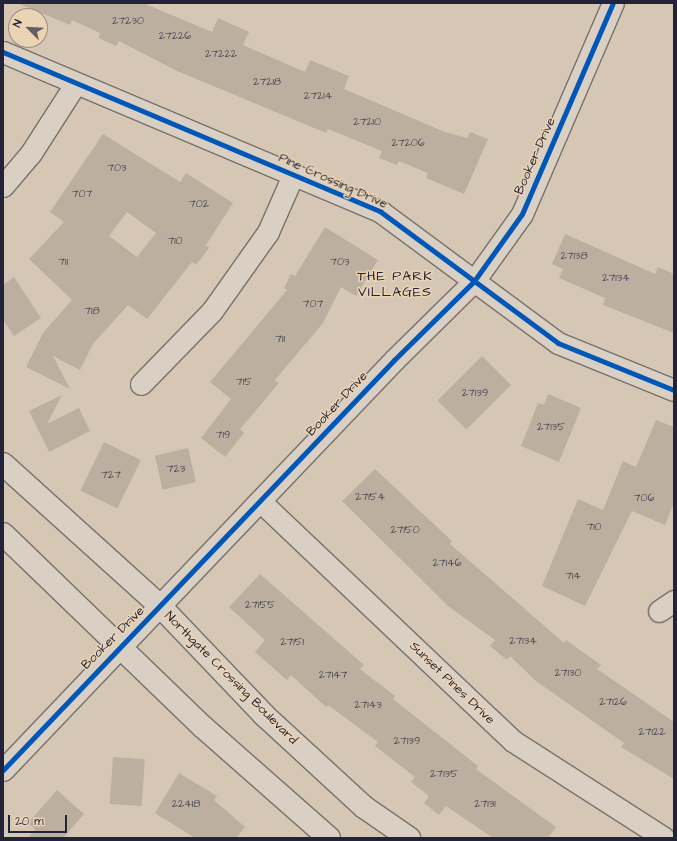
<!DOCTYPE html>
<style>
body{margin:0}
#map{position:relative;width:677px;height:841px;overflow:hidden;background:#d6c7b4;font-family:"Architects Daughter",sans-serif}
div>[style]{position:absolute}
.building>*{inset:0;background:#bcafa0;transform-origin:0 0}
.roads{filter:drop-shadow(1px 0 #77716d) drop-shadow(-1px 0 #77716d) drop-shadow(0 1px #77716d) drop-shadow(0 -1px #77716d)}
.minor>*{height:21px;margin:-10.5px;padding:0 10.5px;transform-origin:10.5px;border-radius:10.5px;background:#d9d0c3}
.major>*{height:22px;margin:-11px;padding:0 11px;transform-origin:11px;border-radius:11px;background:#d9d0c3}
.cycleway>*{height:5px;margin:-2.5px;padding:0 2.5px;transform-origin:2.5px;border-radius:2.5px;background:#0057b8}
span{translate:-50% -50%;white-space:nowrap;text-align:center;line-height:1.15;-webkit-text-stroke:3px #ebd4b4;paint-order:stroke}
.number-label{font-size:11px;color:#494655}
.number-label span{-webkit-text-stroke-width:0}
.street-label{font-size:13px;color:#22223b}
.neighbourhood-label{font-size:14px;color:#22223b;letter-spacing:1px}
.frame{position:absolute;inset:0;border:4px solid #22223b;pointer-events:none}
.north{position:absolute;left:8px;top:8px;width:40px;height:40px;box-sizing:border-box;background:#ebd4b4;border:1px solid #9b8d84;border-radius:50%;rotate:294deg;font-size:11px;font-weight:700;line-height:16px;text-align:center;color:#22223b}
.north::after{content:'';display:block;margin:auto;width:14px;height:18px;background:#615c65;clip-path:polygon(50% 0,100% 100%,50% 72%,0 100%)}
.scale{position:absolute;left:8px;top:815px;width:59px;height:18px;box-sizing:border-box;border:2px solid #22223b;border-top:0;padding-left:5px;font-size:12px;line-height:14px;white-space:nowrap;color:#22223b;-webkit-text-stroke:3px #ebd4b4;paint-order:stroke}
</style>
<div id="map">
<div class="building">
<div style="clip-path:polygon(17px 3px,143px 3px,212px 32px,218px 18px,249px 32px,243px 45px,305px 72px,310px 60px,349px 76px,344px 89px,445px 132px,467px 138px,470px 132px,488px 139px,464px 194px,426px 178px,428px 173px,399px 161px,397px 165px,379px 158px,382px 151px,328px 129px,326px 133px,177px 71px,119px 41px,116px 46px,99px 38px,100px 33px,72px 20px,70px 25px)"></div>
<div style="clip-path:polygon(evenodd,103px 134px,180px 182px,186px 173px,233px 203px,206px 245px,209px 248px,196px 265px,192px 262px,147px 319px,128px 305px,93px 344px,80px 370px,53px 356px,70px 389px,26px 367px,43px 333px,72px 300px,29px 259px,64px 222px,50px 212px,103px 134px,127px 212px,156px 233px,137px 257px,109px 236px,127px 212px)"></div>
<div style="clip-path:polygon(325px 227px,378px 260px,356px 296px,341px 287px,323px 323px,275px 380px,279px 383px,240px 429px,244px 433px,225px 457px,201px 438px,231px 399px,210px 382px,287px 290px,284px 288px,291px 274px,295px 276px)"></div>
<div style="clip-path:polygon(565px 234px,655px 274px,658px 267px,674px 274px,674px 333px,603px 305px,605px 298px,559px 278px,563px 269px,552px 264px)"></div>
<div style="clip-path:polygon(14px 277px,41px 318px,14px 336px,3px 320px,3px 285px)"></div>
<div style="left:482px;top:356px;width:41px;height:63px;rotate:45deg"></div>
<div style="clip-path:polygon(548px 394px,581px 408px,559px 462px,521px 446px,538px 403px,544px 405px)"></div>
<div style="clip-path:polygon(62px 395px,47px 424px,79px 408px,90px 431px,49px 452px,29px 411px)"></div>
<div style="clip-path:polygon(656px 420px,674px 427px,674px 503px,665px 525px,632px 511px,585px 606px,542px 586px,578px 499px,603px 510px,623px 461px,636px 467px)"></div>
<div style="left:104px;top:442px;width:41px;height:54px;rotate:26deg"></div>
<div style="left:188px;top:448px;width:35px;height:34px;rotate:77deg"></div>
<div style="clip-path:polygon(375px 469px,452px 541px,450px 544px,564px 643px,566px 640px,601px 665px,597px 669px,674px 722px,674px 779px,621px 747px,624px 743px,536px 681px,510px 656px,507px 660px,490px 646px,495px 640px,448px 606px,342px 501px)"></div>
<div style="clip-path:polygon(260px 574px,364px 665px,360px 669px,395px 696px,393px 699px,478px 766px,476px 769px,556px 827px,548px 838px,493px 838px,446px 806px,439px 815px,424px 803px,429px 796px,411px 782px,415px 777px,375px 746px,378px 742px,328px 705px,326px 707px,291px 675px,287px 680px,255px 652px,265px 640px,229px 607px)"></div>
<div style="left:113px;top:757px;width:32px;height:47px;rotate:4deg"></div>
<div style="clip-path:polygon(179px 773px,217px 796px,214px 800px,245px 827px,236px 838px,195px 838px,155px 813px)"></div>
<div style="clip-path:polygon(57px 790px,84px 814px,63px 838px,28px 838px,35px 829px,28px 823px)"></div>
</div>
<div class="roads">
<div class="minor">
<div style="left:3px;top:52px;width:410px;rotate:22.9deg"></div>
<div style="left:381px;top:212px;width:220px;rotate:36.5deg"></div>
<div style="left:558px;top:343px;width:125px;rotate:22.1deg"></div>
<div style="left:3px;top:186px;width:43px;rotate:-49.7deg"></div>
<div style="left:31px;top:153px;width:83px;rotate:-57.3deg"></div>
<div style="left:141px;top:384px;width:102px;rotate:-45.8deg"></div>
<div style="left:212px;top:311px;width:97px;rotate:-54.7deg"></div>
<div style="left:268px;top:232px;width:62px;rotate:-66.3deg"></div>
<div style="left:260px;top:501px;width:349px;rotate:43.5deg"></div>
<div style="left:513px;top:741px;width:179px;rotate:32.7deg"></div>
<div style="left:659px;top:611px;width:18px;rotate:-34deg"></div>
<div style="left:3px;top:770px;width:567px;rotate:-46.36deg"></div>
<div style="left:394px;top:360px;width:112px;rotate:-44.6deg"></div>
<div style="left:474px;top:281px;width:82px;rotate:-54.4deg"></div>
<div style="left:522px;top:214px;width:230px;rotate:-66.7deg"></div>
</div>
<div class="major">
<div style="left:3px;top:464px;width:212px;rotate:42.1deg"></div>
<div style="left:160px;top:606px;width:151px;rotate:46.3deg"></div>
<div style="left:264px;top:715px;width:136px;rotate:42.6deg"></div>
<div style="left:364px;top:807px;width:55px;rotate:34.6deg"></div>
<div style="left:3px;top:534px;width:278px;rotate:44deg"></div>
<div style="left:203px;top:727px;width:168px;rotate:41.4deg"></div>
</div>
</div>
<div class="cycleway">
<div style="left:3px;top:52px;width:410px;rotate:22.9deg"></div>
<div style="left:381px;top:212px;width:220px;rotate:36.5deg"></div>
<div style="left:558px;top:343px;width:125px;rotate:22.1deg"></div>
<div style="left:3px;top:770px;width:567px;rotate:-46.36deg"></div>
<div style="left:394px;top:360px;width:112px;rotate:-44.6deg"></div>
<div style="left:474px;top:281px;width:82px;rotate:-54.4deg"></div>
<div style="left:522px;top:214px;width:230px;rotate:-66.7deg"></div>
</div>
<div class="number-label">
<span style="left:128px;top:21px">27230</span>
<span style="left:175px;top:36px">27226</span>
<span style="left:221px;top:54px">27222</span>
<span style="left:267px;top:82px">27218</span>
<span style="left:318px;top:96px">27214</span>
<span style="left:367px;top:122px">27210</span>
<span style="left:408px;top:143px">27206</span>
<span style="left:117px;top:168px">703</span>
<span style="left:82px;top:194px">707</span>
<span style="left:199px;top:204px">702</span>
<span style="left:175px;top:241px">710</span>
<span style="left:574px;top:256px">27138</span>
<span style="left:63px;top:262px">711</span>
<span style="left:340px;top:262px">703</span>
<span style="left:616px;top:278px">27134</span>
<span style="left:313px;top:304px">707</span>
<span style="left:92px;top:311px">718</span>
<span style="left:280px;top:339px">711</span>
<span style="left:244px;top:382px">715</span>
<span style="left:475px;top:393px">27139</span>
<span style="left:551px;top:427px">27135</span>
<span style="left:223px;top:435px">719</span>
<span style="left:176px;top:469px">723</span>
<span style="left:111px;top:475px">727</span>
<span style="left:370px;top:497px">27154</span>
<span style="left:644px;top:498px">706</span>
<span style="left:594px;top:527px">710</span>
<span style="left:405px;top:530px">27150</span>
<span style="left:447px;top:563px">27146</span>
<span style="left:573px;top:576px">714</span>
<span style="left:260px;top:605px">27155</span>
<span style="left:523px;top:641px">27134</span>
<span style="left:292px;top:642px">27151</span>
<span style="left:568px;top:673px">27130</span>
<span style="left:333px;top:675px">27147</span>
<span style="left:613px;top:702px">27126</span>
<span style="left:368px;top:705px">27143</span>
<span style="left:652px;top:732px">27122</span>
<span style="left:407px;top:741px">27139</span>
<span style="left:444px;top:774px">27135</span>
<span style="left:186px;top:804px">22418</span>
<span style="left:485px;top:804px">27131</span>
</div>
<div class="street-label">
<span style="left:535px;top:156px;rotate:-66deg">Booker Drive</span>
<span style="left:333px;top:181px;rotate:24deg">Pine Crossing Drive</span>
<span style="left:337px;top:404px;rotate:-47deg">Booker Drive</span>
<span style="left:113px;top:638px;rotate:-45deg">Booker Drive</span>
<span style="left:231px;top:678px;rotate:45deg">Northgate Crossing Boulevard</span>
<span style="left:452px;top:683px;rotate:44deg">Sunset Pines Drive</span>
</div>
<div class="neighbourhood-label">
<span style="left:395px;top:284px">THE PARK<br>VILLAGES</span>
</div>
<div class="frame"></div>
<div class="north">N</div>
<div class="scale">20 m</div>
</div>
